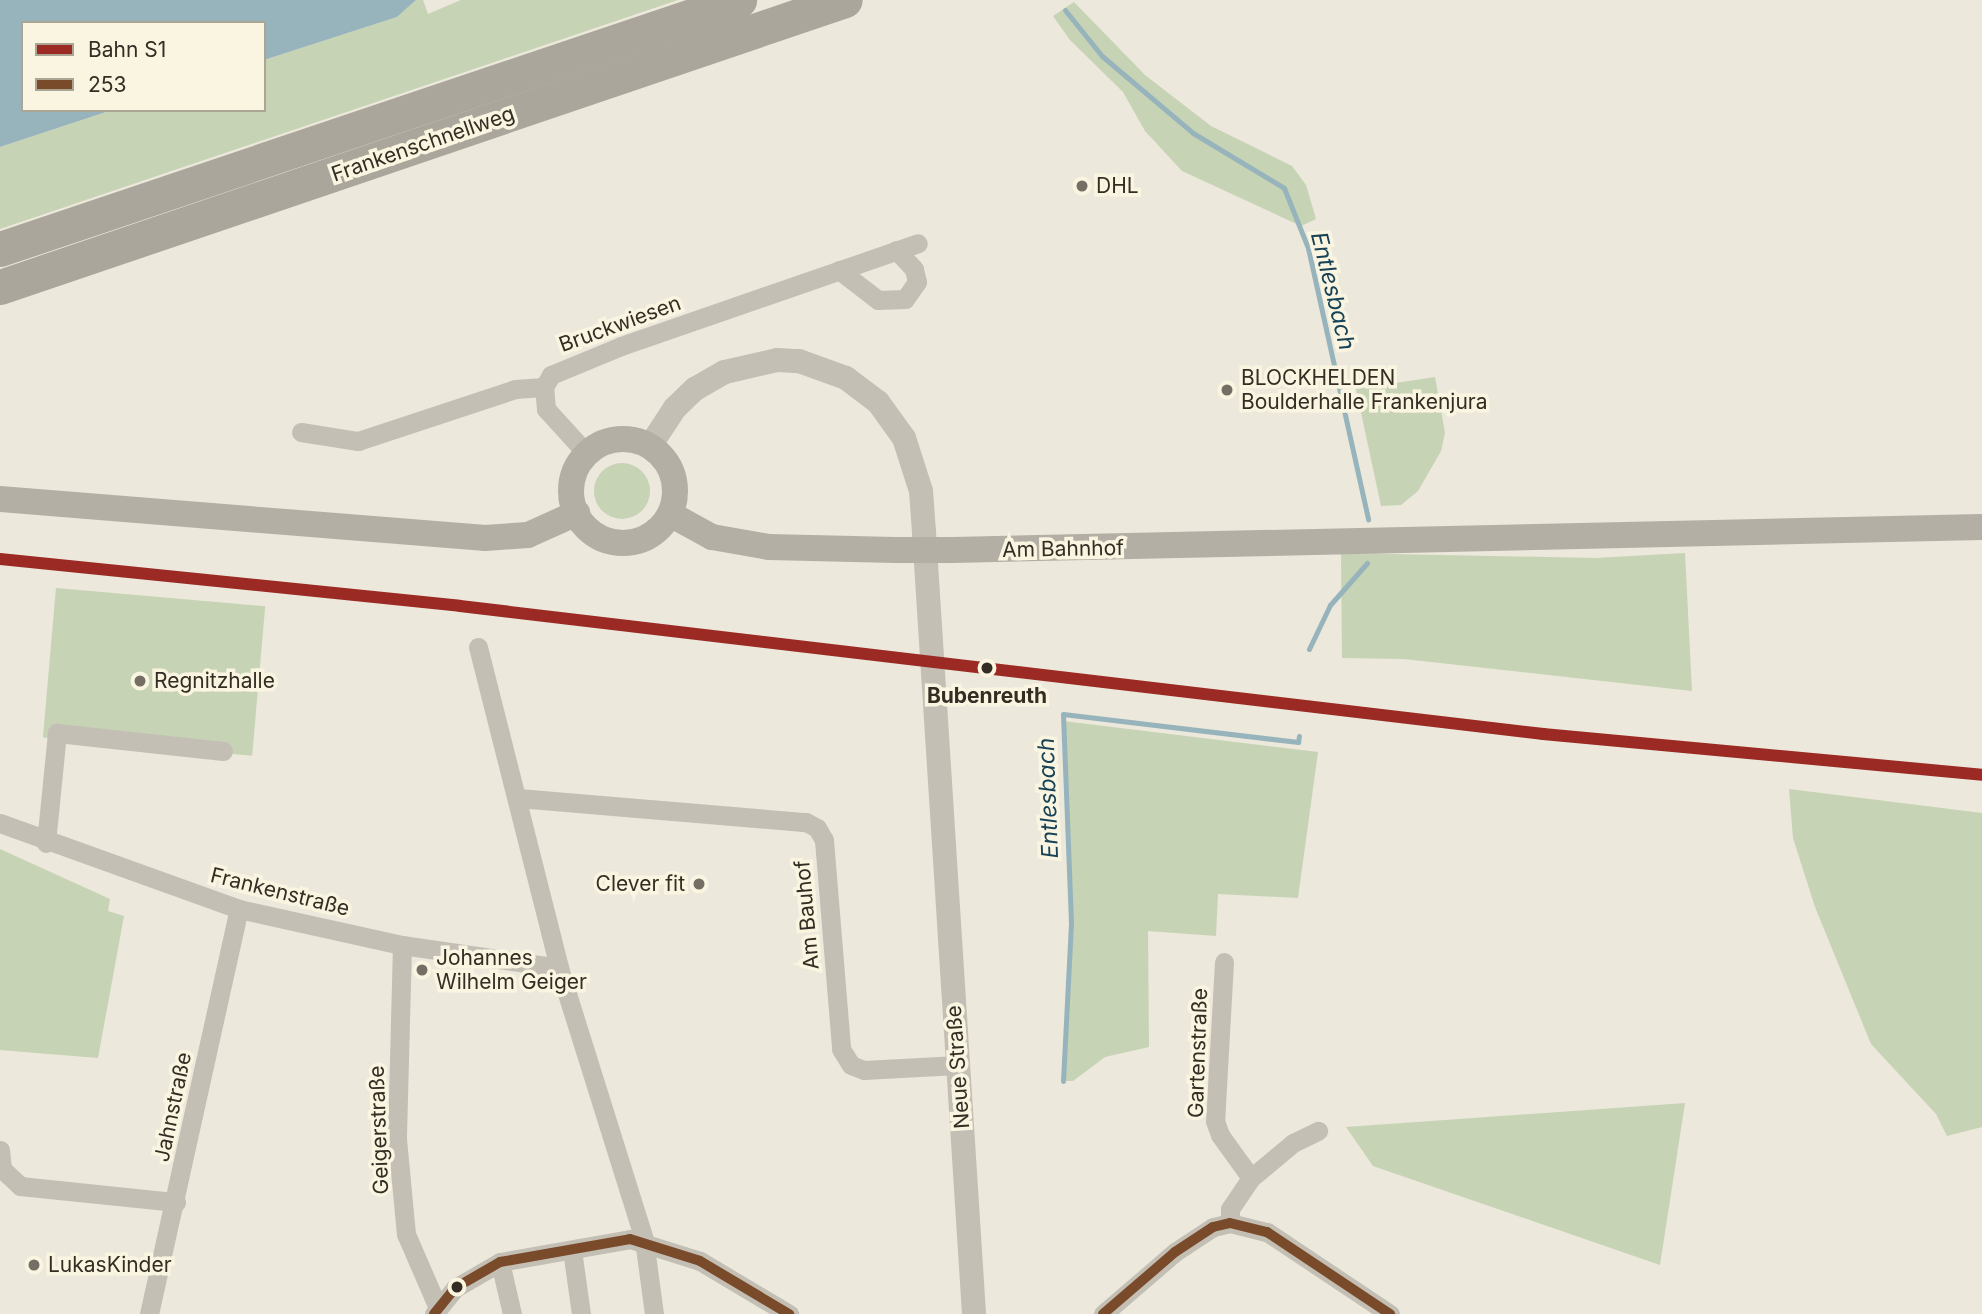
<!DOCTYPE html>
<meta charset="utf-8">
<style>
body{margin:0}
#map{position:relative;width:1982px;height:1314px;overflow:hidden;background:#ece8db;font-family:Inter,sans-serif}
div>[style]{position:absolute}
.green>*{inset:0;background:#c6d3b4;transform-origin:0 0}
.round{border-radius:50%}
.water>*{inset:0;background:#97b4bd}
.stream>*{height:5px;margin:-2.5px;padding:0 2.5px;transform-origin:2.5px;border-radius:2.5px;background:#97b4bd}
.minor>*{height:19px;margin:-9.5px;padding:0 9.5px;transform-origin:9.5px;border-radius:9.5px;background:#c4bfb5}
.tertiary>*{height:24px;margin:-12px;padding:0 12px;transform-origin:12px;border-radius:12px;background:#c4bfb5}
.secondary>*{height:26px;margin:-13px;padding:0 13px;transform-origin:13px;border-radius:13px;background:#b4afa5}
.secondary>.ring{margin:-13px;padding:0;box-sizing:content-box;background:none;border:26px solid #b4afa5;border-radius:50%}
.motorway>*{height:35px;margin:-17.5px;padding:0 17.5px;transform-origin:17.5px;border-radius:17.5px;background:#aaa69b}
.secondary-bridge>*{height:26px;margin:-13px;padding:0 13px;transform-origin:13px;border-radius:13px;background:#b4afa5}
.bus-1>*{height:10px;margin:-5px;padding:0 5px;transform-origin:5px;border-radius:5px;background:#7a4b2a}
.rail-1>*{height:12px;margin:-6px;padding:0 6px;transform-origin:6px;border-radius:6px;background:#9a2a23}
.dots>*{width:19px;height:19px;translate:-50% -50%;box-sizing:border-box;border:4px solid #faf5e1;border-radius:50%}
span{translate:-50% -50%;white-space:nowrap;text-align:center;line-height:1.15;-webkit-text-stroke:7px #faf5e1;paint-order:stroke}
.street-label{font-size:21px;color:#342d24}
.poi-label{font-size:21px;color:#342d24}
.left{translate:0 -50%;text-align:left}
.right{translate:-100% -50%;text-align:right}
.stop-label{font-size:21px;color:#342d24;font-weight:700}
.water-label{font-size:23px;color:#184357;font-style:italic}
.legend{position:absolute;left:21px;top:21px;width:245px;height:91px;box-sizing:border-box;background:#faf5e1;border:2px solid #aba595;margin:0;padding:9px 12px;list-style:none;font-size:21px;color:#342d24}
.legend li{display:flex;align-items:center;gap:14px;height:35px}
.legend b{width:35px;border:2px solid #aba595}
</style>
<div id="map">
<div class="green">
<div style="clip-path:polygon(416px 0,423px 0,428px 14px,461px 0,678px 0,0 229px,0 147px,112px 110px,264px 110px,264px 60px,397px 17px)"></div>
<div style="clip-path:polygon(1074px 2px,1145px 75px,1211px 126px,1292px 166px,1306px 185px,1316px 219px,1301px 226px,1182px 171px,1145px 131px,1123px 92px,1070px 40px,1053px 16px)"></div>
<div style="clip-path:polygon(1435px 377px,1445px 433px,1441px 451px,1418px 491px,1401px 505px,1381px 506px,1356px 389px)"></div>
<div class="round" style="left:594px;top:463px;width:56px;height:56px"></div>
<div style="clip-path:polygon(1341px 553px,1596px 558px,1685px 553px,1692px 691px,1404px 659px,1342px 658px)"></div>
<div style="left:56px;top:588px;width:210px;height:150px;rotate:5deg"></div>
<div style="clip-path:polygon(1063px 721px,1318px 752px,1298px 898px,1218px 894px,1216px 936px,1148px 931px,1149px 1047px,1105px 1057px,1073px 1081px,1063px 1081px,1071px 923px)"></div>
<div style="clip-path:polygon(1789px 789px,1982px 813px,1982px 1127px,1947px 1136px,1936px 1114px,1871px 1044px,1815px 907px,1793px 838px)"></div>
<div style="clip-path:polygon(0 849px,110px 899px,108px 911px,124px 916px,98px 1058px,0 1050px)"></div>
<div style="clip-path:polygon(1685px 1103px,1660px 1265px,1373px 1166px,1346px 1127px)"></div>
</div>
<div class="water">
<div style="clip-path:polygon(0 0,416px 0,397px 17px,264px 60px,264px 23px,23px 23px,23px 110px,112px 110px,0 147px)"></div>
</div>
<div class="stream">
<div style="left:1065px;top:10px;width:59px;rotate:51.2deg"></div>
<div style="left:1102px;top:56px;width:119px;rotate:40.2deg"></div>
<div style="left:1193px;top:133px;width:106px;rotate:31.1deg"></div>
<div style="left:1284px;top:188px;width:65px;rotate:68.2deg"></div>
<div style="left:1308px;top:248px;width:278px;rotate:77.5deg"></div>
<div style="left:1309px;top:649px;width:49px;rotate:-64.5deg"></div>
<div style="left:1330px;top:605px;width:56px;rotate:-48.6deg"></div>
<div style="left:1063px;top:1081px;width:158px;rotate:-87.1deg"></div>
<div style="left:1071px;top:923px;width:209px;rotate:-92.2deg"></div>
<div style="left:1063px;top:714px;width:237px;rotate:6.8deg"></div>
<div style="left:1298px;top:742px;width:6px;rotate:-81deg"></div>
</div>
<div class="minor">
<div style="left:839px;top:270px;width:49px;rotate:37.6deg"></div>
<div style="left:878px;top:300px;width:27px;rotate:-2deg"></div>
<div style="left:905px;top:299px;width:21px;rotate:-55deg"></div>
<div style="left:917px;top:282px;width:13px;rotate:-103deg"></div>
<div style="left:914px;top:269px;width:26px;rotate:-133deg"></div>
<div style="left:301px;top:432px;width:58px;rotate:9deg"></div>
<div style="left:358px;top:441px;width:165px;rotate:-18.3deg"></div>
<div style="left:515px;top:389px;width:29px;rotate:-4deg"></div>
<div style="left:587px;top:454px;width:61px;rotate:-132.3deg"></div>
<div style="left:546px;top:409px;width:22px;rotate:-95deg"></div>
<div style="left:544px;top:387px;width:14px;rotate:-60deg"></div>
<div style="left:551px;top:375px;width:76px;rotate:-22.5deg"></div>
<div style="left:621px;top:346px;width:314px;rotate:-19.1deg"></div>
<div style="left:478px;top:647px;width:331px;rotate:75.8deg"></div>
<div style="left:559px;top:968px;width:285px;rotate:72.6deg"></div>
<div style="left:644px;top:1240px;width:75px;rotate:82.3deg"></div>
<div style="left:518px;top:798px;width:289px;rotate:4.8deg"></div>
<div style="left:806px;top:822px;width:13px;rotate:29deg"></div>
<div style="left:817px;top:828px;width:14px;rotate:60deg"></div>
<div style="left:824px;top:840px;width:210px;rotate:85.3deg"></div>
<div style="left:841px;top:1049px;width:19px;rotate:58deg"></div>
<div style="left:851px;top:1065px;width:14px;rotate:21deg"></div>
<div style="left:864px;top:1070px;width:93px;rotate:-3.1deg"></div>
<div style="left:0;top:823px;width:254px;rotate:19.8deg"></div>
<div style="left:239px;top:909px;width:167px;rotate:12.5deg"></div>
<div style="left:402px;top:945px;width:159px;rotate:8.3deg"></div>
<div style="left:46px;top:843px;width:111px;rotate:-84.3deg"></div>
<div style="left:57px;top:733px;width:167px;rotate:6.2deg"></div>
<div style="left:402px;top:945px;width:194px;rotate:91.5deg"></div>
<div style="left:397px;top:1139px;width:95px;rotate:84.6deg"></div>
<div style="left:406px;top:1234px;width:81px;rotate:66.6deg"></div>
<div style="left:1224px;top:962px;width:159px;rotate:93.2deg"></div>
<div style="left:1215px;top:1121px;width:15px;rotate:70deg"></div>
<div style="left:1220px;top:1135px;width:53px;rotate:54.2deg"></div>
<div style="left:0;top:1150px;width:19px;rotate:84deg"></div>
<div style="left:2px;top:1169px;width:25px;rotate:43deg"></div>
<div style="left:20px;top:1186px;width:157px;rotate:5.9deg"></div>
<div style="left:1230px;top:1223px;width:14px;rotate:-90deg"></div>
<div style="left:1230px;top:1209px;width:37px;rotate:-56deg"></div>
<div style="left:1251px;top:1178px;width:55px;rotate:-39.8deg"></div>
<div style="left:1293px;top:1143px;width:28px;rotate:-26deg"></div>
<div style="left:572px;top:1250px;width:65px;rotate:82deg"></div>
<div style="left:500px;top:1262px;width:53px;rotate:77deg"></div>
<div style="left:149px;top:1314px;width:415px;rotate:-77.5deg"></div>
<div style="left:434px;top:1314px;width:33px;rotate:-51deg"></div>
<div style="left:455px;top:1288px;width:52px;rotate:-30deg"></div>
<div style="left:500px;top:1262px;width:132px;rotate:-10deg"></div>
<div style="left:630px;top:1239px;width:73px;rotate:17.4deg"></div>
<div style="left:700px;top:1261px;width:104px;rotate:30.8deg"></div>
<div style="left:1103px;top:1314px;width:95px;rotate:-40.7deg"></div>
<div style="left:1175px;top:1252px;width:45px;rotate:-33.3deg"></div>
<div style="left:1213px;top:1227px;width:17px;rotate:-13deg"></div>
<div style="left:1230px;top:1223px;width:38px;rotate:14deg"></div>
<div style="left:1267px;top:1232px;width:148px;rotate:33.7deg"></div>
</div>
<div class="tertiary">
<div style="left:650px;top:446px;width:45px;rotate:-56.7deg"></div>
<div style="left:675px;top:408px;width:28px;rotate:-44deg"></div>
<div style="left:695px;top:389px;width:34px;rotate:-30deg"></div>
<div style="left:725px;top:372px;width:53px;rotate:-13deg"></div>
<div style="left:777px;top:360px;width:22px;rotate:3deg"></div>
<div style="left:799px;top:361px;width:50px;rotate:19.9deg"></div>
<div style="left:846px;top:378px;width:40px;rotate:37deg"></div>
<div style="left:878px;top:402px;width:44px;rotate:54.2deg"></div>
<div style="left:904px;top:438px;width:56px;rotate:72.2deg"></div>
<div style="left:921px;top:491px;width:41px;rotate:85.8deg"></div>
<div style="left:924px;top:532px;width:784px;rotate:86.34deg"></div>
</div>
<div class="secondary">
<div class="ring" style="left:571px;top:439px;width:78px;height:78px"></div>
<div style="left:0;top:499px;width:487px;rotate:4.6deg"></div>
<div style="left:485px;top:538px;width:43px;rotate:-4deg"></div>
<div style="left:528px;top:535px;width:54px;rotate:-24.2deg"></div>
<div style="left:670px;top:514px;width:48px;rotate:28.7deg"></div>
<div style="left:712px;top:537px;width:58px;rotate:10deg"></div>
<div style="left:769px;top:547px;width:126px;rotate:1.4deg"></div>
<div style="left:953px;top:550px;width:1029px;rotate:-1.28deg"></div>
</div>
<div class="motorway">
<div style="left:0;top:249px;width:780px;rotate:-18.62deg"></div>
<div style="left:0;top:287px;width:892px;rotate:-18.76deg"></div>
</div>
<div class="secondary-bridge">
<div style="left:895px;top:550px;width:58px"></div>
</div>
<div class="bus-1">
<div style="left:434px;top:1314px;width:33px;rotate:-51deg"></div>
<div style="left:455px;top:1288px;width:52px;rotate:-30deg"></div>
<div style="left:500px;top:1262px;width:132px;rotate:-10deg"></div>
<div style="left:630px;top:1239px;width:73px;rotate:17.4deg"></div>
<div style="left:700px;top:1261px;width:104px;rotate:30.8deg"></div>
<div style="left:1103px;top:1314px;width:95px;rotate:-40.7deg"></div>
<div style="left:1175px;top:1252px;width:45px;rotate:-33.3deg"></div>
<div style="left:1213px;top:1227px;width:17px;rotate:-13deg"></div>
<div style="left:1230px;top:1223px;width:38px;rotate:14deg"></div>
<div style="left:1267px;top:1232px;width:148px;rotate:33.7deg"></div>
</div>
<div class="rail-1">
<div style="left:0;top:559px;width:462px;rotate:5.8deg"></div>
<div style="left:460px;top:606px;width:1091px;rotate:6.74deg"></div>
<div style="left:1543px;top:734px;width:441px;rotate:5.3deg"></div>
</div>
<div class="dots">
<div style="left:1082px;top:186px;background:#746e64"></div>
<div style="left:1227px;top:390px;background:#746e64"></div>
<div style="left:987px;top:668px;background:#342d24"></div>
<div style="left:140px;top:681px;background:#746e64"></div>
<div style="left:699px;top:884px;background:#746e64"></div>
<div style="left:422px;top:970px;background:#746e64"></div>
<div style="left:34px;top:1265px;background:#746e64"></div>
<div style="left:457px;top:1287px;background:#342d24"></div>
</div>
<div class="street-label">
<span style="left:423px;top:144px;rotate:-19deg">Frankenschnellweg</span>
<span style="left:620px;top:324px;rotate:-20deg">Bruckwiesen</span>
<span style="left:1063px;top:549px;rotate:-1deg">Am Bahnhof</span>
<span style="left:280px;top:892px;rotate:14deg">Frankenstraße</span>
<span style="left:807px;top:915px;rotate:-95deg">Am Bauhof</span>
<span style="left:1198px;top:1053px;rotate:-88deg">Gartenstraße</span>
<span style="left:958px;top:1067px;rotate:-94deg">Neue Straße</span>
<span style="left:173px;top:1107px;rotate:-78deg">Jahnstraße</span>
<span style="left:379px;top:1130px;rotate:-92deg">Geigerstraße</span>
</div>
<div class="poi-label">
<span class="left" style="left:1096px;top:186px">DHL</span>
<span class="left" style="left:1241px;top:390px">BLOCKHELDEN<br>Boulderhalle Frankenjura</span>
<span class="left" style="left:154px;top:681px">Regnitzhalle</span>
<span class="right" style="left:685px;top:884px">Clever fit</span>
<span class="left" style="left:436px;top:970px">Johannes<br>Wilhelm Geiger</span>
<span class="left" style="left:48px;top:1265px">LukasKinder</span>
</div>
<div class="stop-label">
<span style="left:987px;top:696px">Bubenreuth</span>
</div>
<div class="water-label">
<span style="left:1333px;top:291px;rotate:76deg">Entlesbach</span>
<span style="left:1048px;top:798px;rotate:-92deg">Entlesbach</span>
</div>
<ul class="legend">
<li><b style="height:9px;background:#9a2a23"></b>Bahn S1</li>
<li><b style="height:9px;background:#7a4b2a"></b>253</li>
</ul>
</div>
